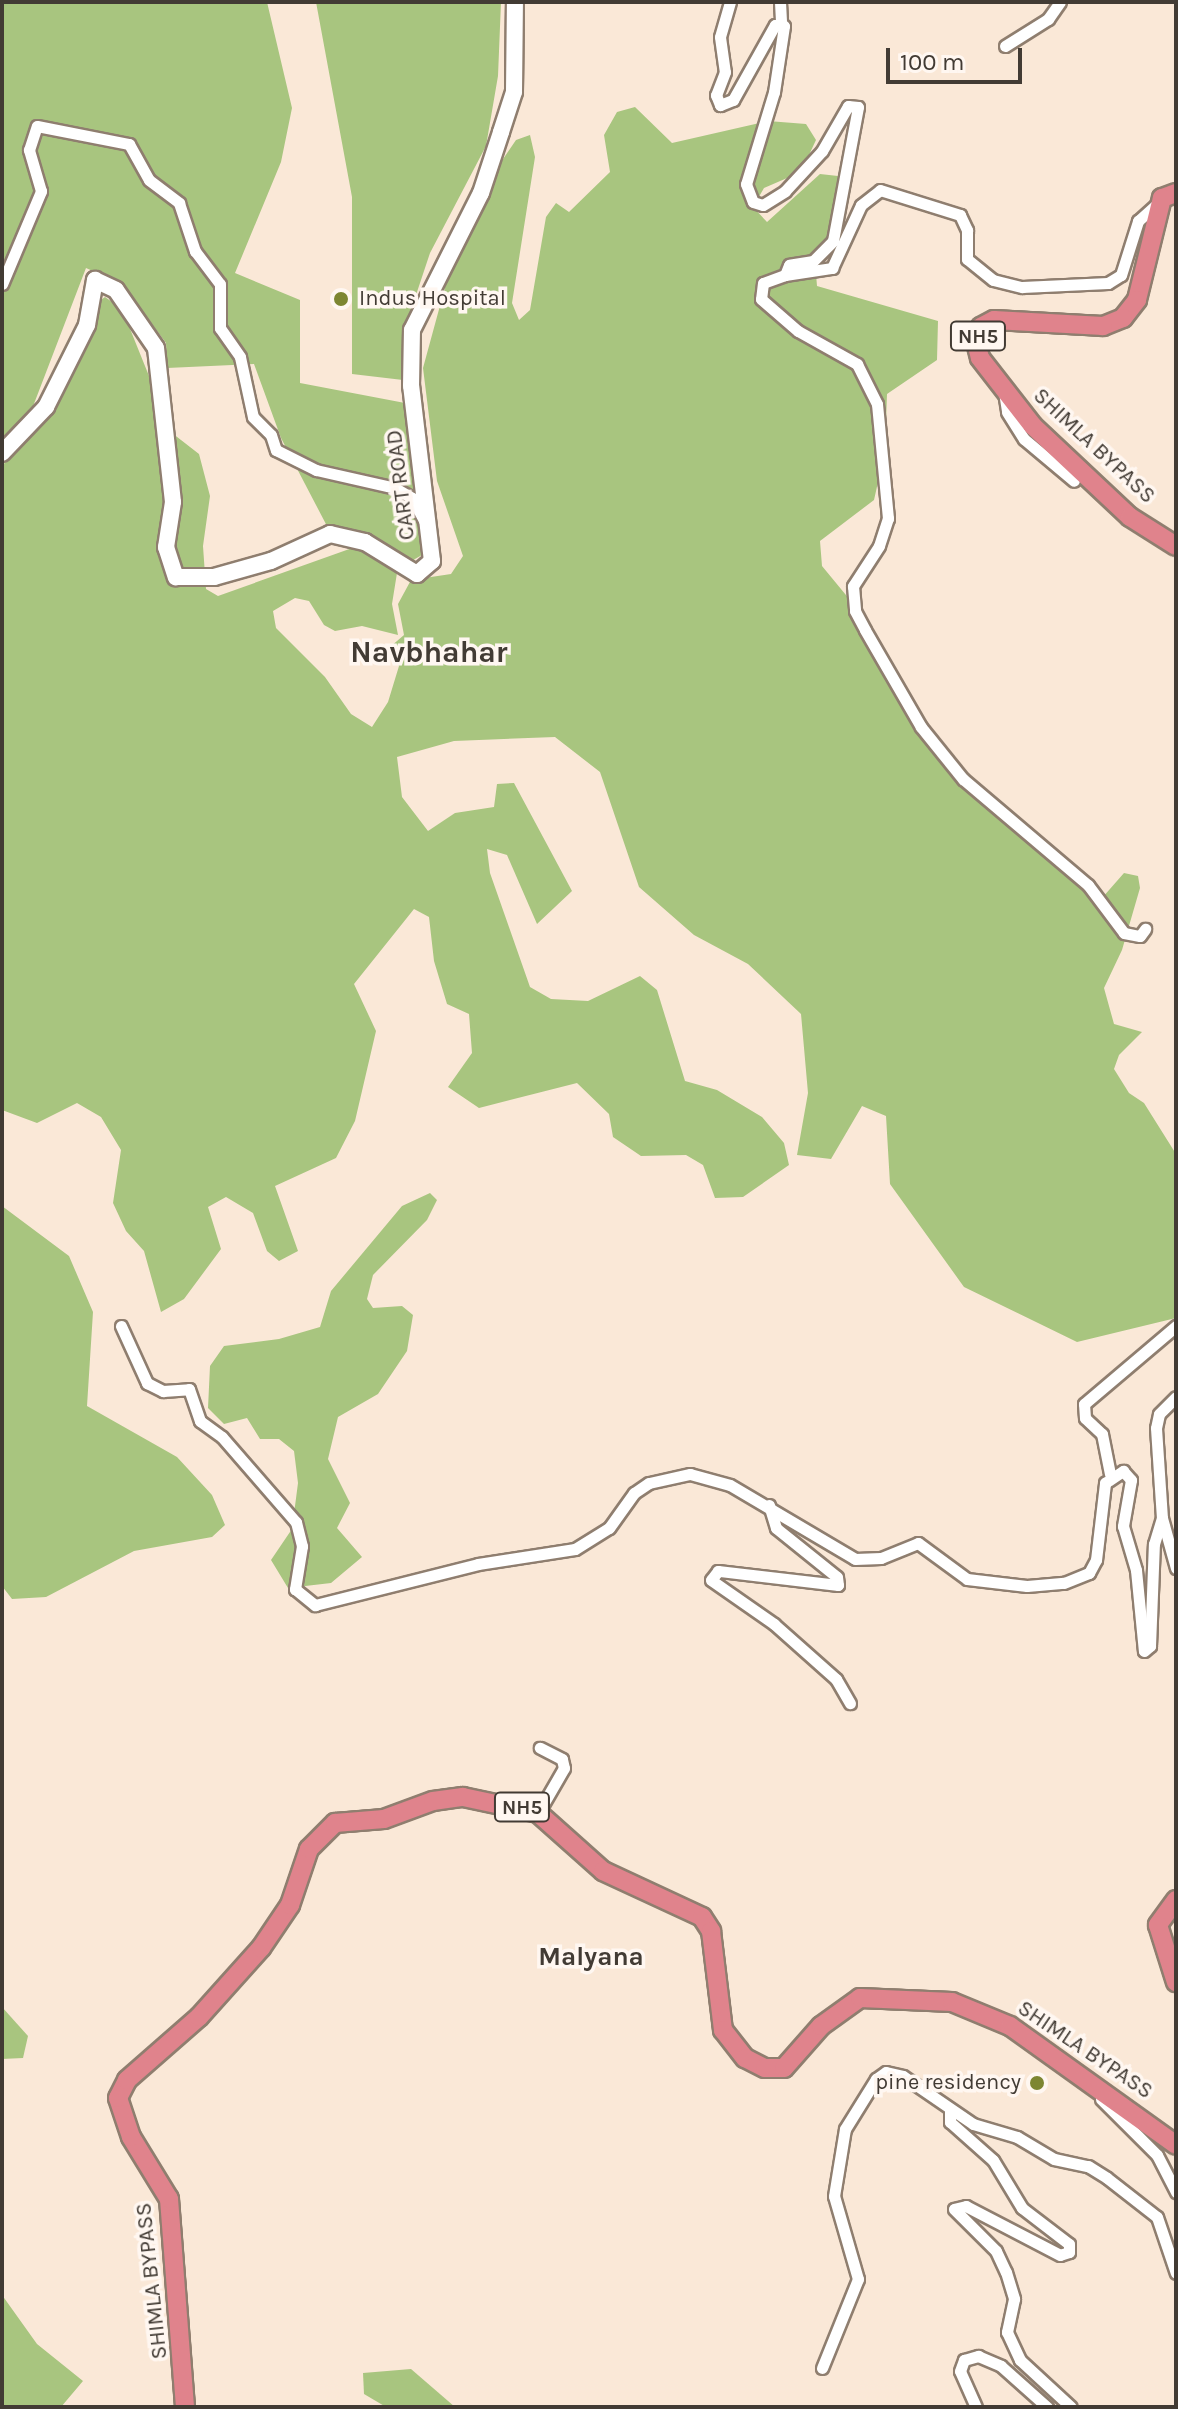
<!DOCTYPE html>
<style>
body{margin:0}
#map{position:relative;width:1178px;height:2409px;overflow:hidden;background:#fae8d7;font-family:Karla,sans-serif}
div>[style]{position:absolute}
.forest>*{inset:0;background:#a8c57f}
.roads{filter:drop-shadow(2px 0 #8f7e6f) drop-shadow(-2px 0 #8f7e6f) drop-shadow(0 2px #8f7e6f) drop-shadow(0 -2px #8f7e6f)}
.minor>*{height:11px;margin:-5.5px;padding:0 5.5px;transform-origin:5.5px;border-radius:5.5px;background:#fff}
.secondary>*{height:16px;margin:-8px;padding:0 8px;transform-origin:8px;border-radius:8px;background:#fff}
.trunk>*{height:18px;margin:-9px;padding:0 9px;transform-origin:9px;border-radius:9px;background:#e0838c}
.dots>*{width:22px;height:22px;translate:-50% -50%;box-sizing:border-box;border:4px solid #fff7f1;border-radius:50%}
span{translate:-50% -50%;white-space:nowrap;text-align:center;line-height:1.15;-webkit-text-stroke:7px #fff7f1;paint-order:stroke}
.shield-label span{padding:2px 6px;background:#fff7f1;border:2px solid;border-radius:6px;-webkit-text-stroke-width:0}
.shield-label{font-size:20px;color:#423b34;font-weight:700}
.poi-label{font-size:22px;color:#423b34}
.left{translate:0 -50%;text-align:left}
.right{translate:-100% -50%;text-align:right}
.street-label{font-size:22px;color:#423b34}
.quarter-label{font-size:26px;color:#423b34;font-weight:700}
.district-label{font-size:30px;color:#423b34;font-weight:700}
.frame{position:absolute;inset:0;border:4px solid #423b34;pointer-events:none}
.scale{position:absolute;left:886px;top:48px;width:136px;height:36px;box-sizing:border-box;border:4px solid #423b34;border-top:0;padding-left:10px;font-size:24px;line-height:28px;white-space:nowrap;color:#423b34;-webkit-text-stroke:6px #fff7f1;paint-order:stroke}
</style>
<div id="map">
<div class="forest">
<div style="clip-path:polygon(2px 2px,267px 2px,292px 108px,281px 162px,235px 273px,300px 300px,300px 383px,405px 403px,422px 555px,408px 563px,373px 535px,328px 528px,281px 438px,254px 364px,167px 368px,166px 343px,122px 284px,86px 268px,32px 409px,2px 442px)"></div>
<div style="clip-path:polygon(316px 2px,501px 2px,498px 76px,486px 146px,430px 253px,405px 328px,403px 380px,352px 374px,352px 197px)"></div>
<div style="clip-path:polygon(635px 107px,672px 143px,768px 121px,806px 124px,816px 140px,801px 172px,764px 188px,753px 207px,767px 222px,820px 174px,838px 176px,825px 252px,815px 262px,817px 286px,938px 321px,937px 360px,887px 394px,885px 451px,874px 500px,820px 541px,822px 566px,855px 606px,949px 769px,1072px 875px,1095px 906px,1124px 873px,1138px 876px,1140px 888px,1122px 950px,1104px 988px,1114px 1024px,1142px 1032px,1119px 1055px,1114px 1069px,1129px 1093px,1144px 1103px,1176px 1154px,1176px 1318px,1077px 1342px,964px 1287px,890px 1184px,886px 1116px,862px 1106px,831px 1159px,797px 1155px,808px 1093px,801px 1014px,748px 964px,694px 935px,639px 887px,600px 772px,555px 737px,454px 741px,397px 757px,402px 797px,428px 831px,455px 813px,494px 807px,497px 784px,514px 783px,572px 891px,537px 924px,507px 855px,487px 849px,490px 873px,530px 987px,551px 999px,588px 1001px,640px 976px,657px 990px,685px 1081px,717px 1090px,762px 1117px,784px 1143px,789px 1165px,743px 1197px,715px 1198px,703px 1165px,686px 1155px,641px 1156px,613px 1137px,609px 1114px,577px 1083px,479px 1108px,448px 1087px,472px 1053px,469px 1014px,447px 1004px,434px 961px,429px 917px,414px 909px,354px 984px,376px 1031px,355px 1121px,336px 1158px,275px 1186px,298px 1251px,279px 1261px,267px 1251px,253px 1213px,226px 1197px,208px 1207px,221px 1249px,184px 1299px,161px 1312px,144px 1251px,126px 1231px,113px 1203px,121px 1150px,101px 1117px,77px 1103px,37px 1123px,2px 1110px,2px 466px,56px 407px,94px 328px,98px 302px,105px 297px,122px 309px,172px 433px,199px 454px,210px 496px,203px 546px,206px 589px,218px 596px,355px 547px,397px 573px,392px 604px,398px 635px,362px 626px,335px 631px,324px 625px,309px 601px,295px 598px,273px 611px,276px 628px,325px 677px,351px 714px,372px 727px,388px 702px,399px 666px,390px 647px,404px 635px,398px 604px,411px 580px,451px 574px,463px 556px,437px 481px,423px 368px,447px 280px,499px 165px,516px 140px,530px 135px,535px 157px,512px 303px,519px 320px,530px 310px,546px 217px,556px 203px,569px 212px,610px 172px,604px 135px,617px 112px)"></div>
<div style="clip-path:polygon(430px 1193px,437px 1200px,427px 1220px,373px 1275px,367px 1299px,373px 1308px,402px 1306px,413px 1315px,407px 1351px,378px 1394px,338px 1417px,328px 1459px,350px 1503px,337px 1528px,362px 1557px,331px 1583px,288px 1588px,271px 1560px,292px 1529px,298px 1483px,294px 1451px,279px 1439px,260px 1439px,247px 1418px,224px 1424px,208px 1408px,210px 1366px,224px 1346px,279px 1339px,320px 1327px,331px 1291px,402px 1206px)"></div>
<div style="clip-path:polygon(2px 1206px,69px 1256px,93px 1312px,87px 1406px,177px 1457px,212px 1495px,225px 1525px,212px 1537px,134px 1551px,46px 1597px,12px 1599px,2px 1586px)"></div>
<div style="clip-path:polygon(2px 2007px,28px 2036px,23px 2058px,2px 2059px)"></div>
<div style="clip-path:polygon(2px 2295px,37px 2344px,83px 2381px,61px 2407px,2px 2407px)"></div>
<div style="clip-path:polygon(411px 2369px,455px 2407px,386px 2407px,364px 2394px,363px 2373px)"></div>
</div>
<div class="roads">
<div class="minor">
<div style="left:730px;top:2px;width:36px;rotate:106deg"></div>
<div style="left:720px;top:37px;width:35px;rotate:82deg"></div>
<div style="left:725px;top:72px;width:25px;rotate:111deg"></div>
<div style="left:716px;top:95px;width:11px;rotate:68deg"></div>
<div style="left:720px;top:105px;width:14px;rotate:-21deg"></div>
<div style="left:733px;top:100px;width:86px;rotate:-60.8deg"></div>
<div style="left:775px;top:25px;width:9px;rotate:6deg"></div>
<div style="left:784px;top:26px;width:67px;rotate:98.6deg"></div>
<div style="left:774px;top:92px;width:96px;rotate:106.9deg"></div>
<div style="left:746px;top:184px;width:19px;rotate:69deg"></div>
<div style="left:753px;top:202px;width:10px;rotate:17deg"></div>
<div style="left:763px;top:205px;width:26px;rotate:-32deg"></div>
<div style="left:785px;top:191px;width:54px;rotate:-47.2deg"></div>
<div style="left:822px;top:151px;width:52px;rotate:-60deg"></div>
<div style="left:848px;top:106px;width:10px;rotate:6deg"></div>
<div style="left:858px;top:107px;width:136px;rotate:100.6deg"></div>
<div style="left:833px;top:241px;width:28px;rotate:135deg"></div>
<div style="left:813px;top:261px;width:24px;rotate:171deg"></div>
<div style="left:789px;top:265px;width:11px;rotate:112deg"></div>
<div style="left:785px;top:275px;width:48px;rotate:-8.5deg"></div>
<div style="left:832px;top:268px;width:69px;rotate:-65.3deg"></div>
<div style="left:861px;top:205px;width:24px;rotate:-38deg"></div>
<div style="left:880px;top:190px;width:84px;rotate:17.4deg"></div>
<div style="left:960px;top:215px;width:17px;rotate:65deg"></div>
<div style="left:967px;top:230px;width:29px;rotate:90deg"></div>
<div style="left:967px;top:259px;width:33px;rotate:39deg"></div>
<div style="left:993px;top:280px;width:30px;rotate:14deg"></div>
<div style="left:1022px;top:287px;width:86px;rotate:-2.7deg"></div>
<div style="left:1108px;top:283px;width:15px;rotate:-32deg"></div>
<div style="left:1121px;top:275px;width:57px;rotate:-72.5deg"></div>
<div style="left:1138px;top:221px;width:31px;rotate:-42deg"></div>
<div style="left:780px;top:2px;width:21px;rotate:87deg"></div>
<div style="left:1005px;top:46px;width:51px;rotate:-32.1deg"></div>
<div style="left:1048px;top:19px;width:21px;rotate:-55deg"></div>
<div style="left:785px;top:275px;width:23px;rotate:160deg"></div>
<div style="left:763px;top:283px;width:16px;rotate:97deg"></div>
<div style="left:761px;top:299px;width:49px;rotate:40.9deg"></div>
<div style="left:798px;top:331px;width:68px;rotate:29.2deg"></div>
<div style="left:857px;top:364px;width:45px;rotate:63.4deg"></div>
<div style="left:877px;top:404px;width:115px;rotate:84.5deg"></div>
<div style="left:888px;top:518px;width:29px;rotate:108deg"></div>
<div style="left:879px;top:546px;width:48px;rotate:123deg"></div>
<div style="left:853px;top:586px;width:25px;rotate:85deg"></div>
<div style="left:855px;top:611px;width:21px;rotate:62deg"></div>
<div style="left:865px;top:630px;width:112px;rotate:60deg"></div>
<div style="left:921px;top:727px;width:67px;rotate:51.1deg"></div>
<div style="left:963px;top:779px;width:164px;rotate:40.3deg"></div>
<div style="left:1088px;top:885px;width:60px;rotate:53.1deg"></div>
<div style="left:1124px;top:933px;width:16px;rotate:11deg"></div>
<div style="left:1140px;top:936px;width:9px;rotate:-54deg"></div>
<div style="left:2px;top:284px;width:101px;rotate:-67.2deg"></div>
<div style="left:41px;top:191px;width:43px;rotate:-106.3deg"></div>
<div style="left:29px;top:150px;width:25px;rotate:-72deg"></div>
<div style="left:37px;top:126px;width:94px;rotate:11.1deg"></div>
<div style="left:129px;top:144px;width:41px;rotate:60.9deg"></div>
<div style="left:149px;top:180px;width:38px;rotate:37deg"></div>
<div style="left:179px;top:203px;width:51px;rotate:71.6deg"></div>
<div style="left:195px;top:251px;width:41px;rotate:52.9deg"></div>
<div style="left:220px;top:284px;width:44px;rotate:90deg"></div>
<div style="left:220px;top:328px;width:35px;rotate:55deg"></div>
<div style="left:240px;top:357px;width:61px;rotate:77.8deg"></div>
<div style="left:253px;top:417px;width:25px;rotate:45deg"></div>
<div style="left:271px;top:435px;width:16px;rotate:72deg"></div>
<div style="left:276px;top:450px;width:45px;rotate:26.6deg"></div>
<div style="left:316px;top:470px;width:81px;rotate:12.8deg"></div>
<div style="left:395px;top:488px;width:20px;rotate:30deg"></div>
<div style="left:412px;top:498px;width:26px;rotate:62deg"></div>
<div style="left:1004px;top:392px;width:20px;rotate:81deg"></div>
<div style="left:1007px;top:412px;width:32px;rotate:58deg"></div>
<div style="left:1024px;top:439px;width:65px;rotate:40deg"></div>
<div style="left:121px;top:1326px;width:63px;rotate:65.5deg"></div>
<div style="left:147px;top:1383px;width:18px;rotate:27deg"></div>
<div style="left:163px;top:1391px;width:26px;rotate:-4deg"></div>
<div style="left:189px;top:1389px;width:34px;rotate:71deg"></div>
<div style="left:200px;top:1421px;width:27px;rotate:36deg"></div>
<div style="left:222px;top:1437px;width:113px;rotate:49deg"></div>
<div style="left:296px;top:1522px;width:25px;rotate:76deg"></div>
<div style="left:302px;top:1546px;width:44px;rotate:99.2deg"></div>
<div style="left:295px;top:1589px;width:26px;rotate:39deg"></div>
<div style="left:315px;top:1605px;width:168px;rotate:-14.1deg"></div>
<div style="left:478px;top:1564px;width:98px;rotate:-8.8deg"></div>
<div style="left:575px;top:1549px;width:40px;rotate:-32deg"></div>
<div style="left:609px;top:1528px;width:43px;rotate:-54.5deg"></div>
<div style="left:634px;top:1493px;width:18px;rotate:-34deg"></div>
<div style="left:649px;top:1483px;width:42px;rotate:-12.4deg"></div>
<div style="left:690px;top:1474px;width:41px;rotate:15.4deg"></div>
<div style="left:730px;top:1485px;width:145px;rotate:30.6deg"></div>
<div style="left:855px;top:1559px;width:26px;rotate:-2deg"></div>
<div style="left:881px;top:1558px;width:40px;rotate:-22deg"></div>
<div style="left:918px;top:1543px;width:61px;rotate:36.3deg"></div>
<div style="left:967px;top:1579px;width:60px;rotate:6.7deg"></div>
<div style="left:1027px;top:1586px;width:37px;rotate:-5deg"></div>
<div style="left:1064px;top:1583px;width:27px;rotate:-22deg"></div>
<div style="left:1089px;top:1573px;width:15px;rotate:-62deg"></div>
<div style="left:1096px;top:1560px;width:78px;rotate:-83.3deg"></div>
<div style="left:1105px;top:1483px;width:22px;rotate:-34deg"></div>
<div style="left:1123px;top:1471px;width:12px;rotate:48deg"></div>
<div style="left:1131px;top:1480px;width:47px;rotate:99.9deg"></div>
<div style="left:1123px;top:1526px;width:46px;rotate:73.5deg"></div>
<div style="left:1136px;top:1570px;width:81px;rotate:84.4deg"></div>
<div style="left:1144px;top:1651px;width:8px;rotate:-40deg"></div>
<div style="left:1150px;top:1646px;width:102px;rotate:-87.8deg"></div>
<div style="left:1154px;top:1544px;width:27px;rotate:-73deg"></div>
<div style="left:1176px;top:1397px;width:24px;rotate:135deg"></div>
<div style="left:1159px;top:1414px;width:14px;rotate:102deg"></div>
<div style="left:1156px;top:1428px;width:90px;rotate:86.2deg"></div>
<div style="left:1162px;top:1518px;width:52px;rotate:74.4deg"></div>
<div style="left:1110px;top:1474px;width:41px;rotate:-101.3deg"></div>
<div style="left:1102px;top:1434px;width:23px;rotate:-137deg"></div>
<div style="left:1085px;top:1418px;width:14px;rotate:-94deg"></div>
<div style="left:1084px;top:1404px;width:121px;rotate:-40.3deg"></div>
<div style="left:769px;top:1505px;width:24px;rotate:73deg"></div>
<div style="left:776px;top:1528px;width:78px;rotate:38.8deg"></div>
<div style="left:837px;top:1577px;width:8px;rotate:83deg"></div>
<div style="left:838px;top:1585px;width:121px;rotate:-173.3deg"></div>
<div style="left:718px;top:1571px;width:11px;rotate:128deg"></div>
<div style="left:711px;top:1580px;width:77px;rotate:34.9deg"></div>
<div style="left:774px;top:1624px;width:83px;rotate:41.6deg"></div>
<div style="left:836px;top:1679px;width:28px;rotate:60deg"></div>
<div style="left:538px;top:1813px;width:52px;rotate:-60deg"></div>
<div style="left:564px;top:1768px;width:9px;rotate:-103deg"></div>
<div style="left:562px;top:1759px;width:25px;rotate:-153deg"></div>
<div style="left:1101px;top:2099px;width:79px;rotate:45deg"></div>
<div style="left:1157px;top:2155px;width:42px;rotate:62.8deg"></div>
<div style="left:950px;top:2110px;width:12px;rotate:90deg"></div>
<div style="left:950px;top:2122px;width:57px;rotate:41.5deg"></div>
<div style="left:993px;top:2160px;width:56px;rotate:58.9deg"></div>
<div style="left:1022px;top:2208px;width:59px;rotate:37.5deg"></div>
<div style="left:1069px;top:2244px;width:8px;rotate:90deg"></div>
<div style="left:1069px;top:2252px;width:9px;rotate:162deg"></div>
<div style="left:1060px;top:2255px;width:106px;rotate:-152.5deg"></div>
<div style="left:966px;top:2206px;width:12px;rotate:166deg"></div>
<div style="left:954px;top:2209px;width:59px;rotate:45deg"></div>
<div style="left:996px;top:2251px;width:23px;rotate:65deg"></div>
<div style="left:1006px;top:2272px;width:28px;rotate:73deg"></div>
<div style="left:1014px;top:2299px;width:34px;rotate:102deg"></div>
<div style="left:1007px;top:2332px;width:31px;rotate:65deg"></div>
<div style="left:1020px;top:2360px;width:69px;rotate:42.7deg"></div>
<div style="left:822px;top:2368px;width:96px;rotate:-68deg"></div>
<div style="left:858px;top:2279px;width:86px;rotate:-106.1deg"></div>
<div style="left:834px;top:2196px;width:68px;rotate:-80.7deg"></div>
<div style="left:845px;top:2129px;width:59px;rotate:-58.2deg"></div>
<div style="left:876px;top:2079px;width:12px;rotate:-35deg"></div>
<div style="left:886px;top:2072px;width:17px;rotate:13deg"></div>
<div style="left:903px;top:2076px;width:85px;rotate:34.4deg"></div>
<div style="left:973px;top:2124px;width:46px;rotate:16.5deg"></div>
<div style="left:1017px;top:2137px;width:43px;rotate:30.7deg"></div>
<div style="left:1054px;top:2159px;width:35px;rotate:12deg"></div>
<div style="left:1088px;top:2166px;width:22px;rotate:32deg"></div>
<div style="left:1107px;top:2178px;width:63px;rotate:38deg"></div>
<div style="left:1157px;top:2217px;width:59px;rotate:71.3deg"></div>
<div style="left:976px;top:2407px;width:39px;rotate:-114deg"></div>
<div style="left:960px;top:2371px;width:12px;rotate:-70deg"></div>
<div style="left:964px;top:2360px;width:15px;rotate:-16deg"></div>
<div style="left:978px;top:2356px;width:25px;rotate:23deg"></div>
<div style="left:1001px;top:2366px;width:62px;rotate:41.7deg"></div>
</div>
<div class="secondary">
<div style="left:2px;top:453px;width:64px;rotate:-46.3deg"></div>
<div style="left:46px;top:407px;width:92px;rotate:-63.4deg"></div>
<div style="left:87px;top:325px;width:46px;rotate:-79.9deg"></div>
<div style="left:95px;top:280px;width:23px;rotate:25deg"></div>
<div style="left:116px;top:290px;width:70px;rotate:55.4deg"></div>
<div style="left:156px;top:348px;width:155px;rotate:83.7deg"></div>
<div style="left:173px;top:502px;width:46px;rotate:98.8deg"></div>
<div style="left:166px;top:547px;width:32px;rotate:72deg"></div>
<div style="left:176px;top:577px;width:38px"></div>
<div style="left:214px;top:577px;width:59px;rotate:-15.7deg"></div>
<div style="left:271px;top:561px;width:65px;rotate:-24.6deg"></div>
<div style="left:330px;top:534px;width:36px;rotate:13deg"></div>
<div style="left:365px;top:542px;width:61px;rotate:31.6deg"></div>
<div style="left:417px;top:574px;width:20px;rotate:-41deg"></div>
<div style="left:432px;top:561px;width:176px;rotate:-96.8deg"></div>
<div style="left:411px;top:386px;width:56px;rotate:-89deg"></div>
<div style="left:412px;top:330px;width:153px;rotate:-63.3deg"></div>
<div style="left:481px;top:193px;width:64px;rotate:-71.8deg"></div>
<div style="left:501px;top:132px;width:42px;rotate:-72deg"></div>
<div style="left:514px;top:92px;width:90px;rotate:-89.4deg"></div>
</div>
<div class="trunk">
<div style="left:1176px;top:193px;width:15px;rotate:160deg"></div>
<div style="left:1162px;top:198px;width:105px;rotate:103.8deg"></div>
<div style="left:1137px;top:300px;width:23px;rotate:128deg"></div>
<div style="left:1123px;top:318px;width:22px;rotate:158deg"></div>
<div style="left:1103px;top:326px;width:109px;rotate:-176.8deg"></div>
<div style="left:994px;top:320px;width:15px;rotate:152deg"></div>
<div style="left:981px;top:327px;width:16px;rotate:108deg"></div>
<div style="left:976px;top:342px;width:16px;rotate:76deg"></div>
<div style="left:980px;top:358px;width:86px;rotate:52.1deg"></div>
<div style="left:1033px;top:426px;width:133px;rotate:43.2deg"></div>
<div style="left:1130px;top:517px;width:54px;rotate:32.2deg"></div>
<div style="left:1176px;top:1900px;width:31px;rotate:126deg"></div>
<div style="left:1158px;top:1925px;width:60px;rotate:72.5deg"></div>
<div style="left:185px;top:2407px;width:209px;rotate:-94.4deg"></div>
<div style="left:169px;top:2199px;width:73px;rotate:-121.5deg"></div>
<div style="left:131px;top:2137px;width:41px;rotate:-108.4deg"></div>
<div style="left:118px;top:2098px;width:20px;rotate:-63deg"></div>
<div style="left:127px;top:2080px;width:96px;rotate:-41.2deg"></div>
<div style="left:199px;top:2017px;width:93px;rotate:-48.1deg"></div>
<div style="left:261px;top:1948px;width:52px;rotate:-56deg"></div>
<div style="left:290px;top:1905px;width:59px;rotate:-71.3deg"></div>
<div style="left:309px;top:1849px;width:37px;rotate:-45deg"></div>
<div style="left:335px;top:1823px;width:49px;rotate:-4.7deg"></div>
<div style="left:384px;top:1819px;width:52px;rotate:-20.2deg"></div>
<div style="left:433px;top:1801px;width:30px;rotate:-8deg"></div>
<div style="left:463px;top:1797px;width:77px;rotate:12deg"></div>
<div style="left:538px;top:1813px;width:87px;rotate:41.7deg"></div>
<div style="left:603px;top:1871px;width:109px;rotate:24.9deg"></div>
<div style="left:702px;top:1917px;width:17px;rotate:57deg"></div>
<div style="left:711px;top:1931px;width:100px;rotate:83.1deg"></div>
<div style="left:723px;top:2030px;width:36px;rotate:52deg"></div>
<div style="left:745px;top:2058px;width:22px;rotate:27deg"></div>
<div style="left:765px;top:2068px;width:19px"></div>
<div style="left:784px;top:2068px;width:56px;rotate:-48.6deg"></div>
<div style="left:821px;top:2026px;width:48px;rotate:-35.7deg"></div>
<div style="left:860px;top:1998px;width:92px;rotate:2.5deg"></div>
<div style="left:952px;top:2002px;width:63px;rotate:22.5deg"></div>
<div style="left:1010px;top:2026px;width:204px;rotate:35.6deg"></div>
</div>
</div>
<div class="dots">
<div style="left:341px;top:299px;background:#7d8632"></div>
<div style="left:1037px;top:2083px;background:#7d8632"></div>
</div>
<div class="shield-label">
<span style="left:978px;top:336px">NH5</span>
<span style="left:522px;top:1807px">NH5</span>
</div>
<div class="poi-label">
<span class="left" style="left:359px;top:299px">Indus Hospital</span>
<span class="right" style="left:1021px;top:2083px">pine residency</span>
</div>
<div class="street-label">
<span style="left:1094px;top:446px;rotate:43deg">SHIMLA BYPASS</span>
<span style="left:401px;top:485px;rotate:-97deg">CART ROAD</span>
<span style="left:1085px;top:2050px;rotate:34deg">SHIMLA BYPASS</span>
<span style="left:152px;top:2281px;rotate:-96deg">SHIMLA BYPASS</span>
</div>
<div class="quarter-label">
<span style="left:591px;top:1957px">Malyana</span>
</div>
<div class="district-label">
<span style="left:429px;top:652px">Navbhahar</span>
</div>
<div class="frame"></div>
<div class="scale">100 m</div>
</div>
